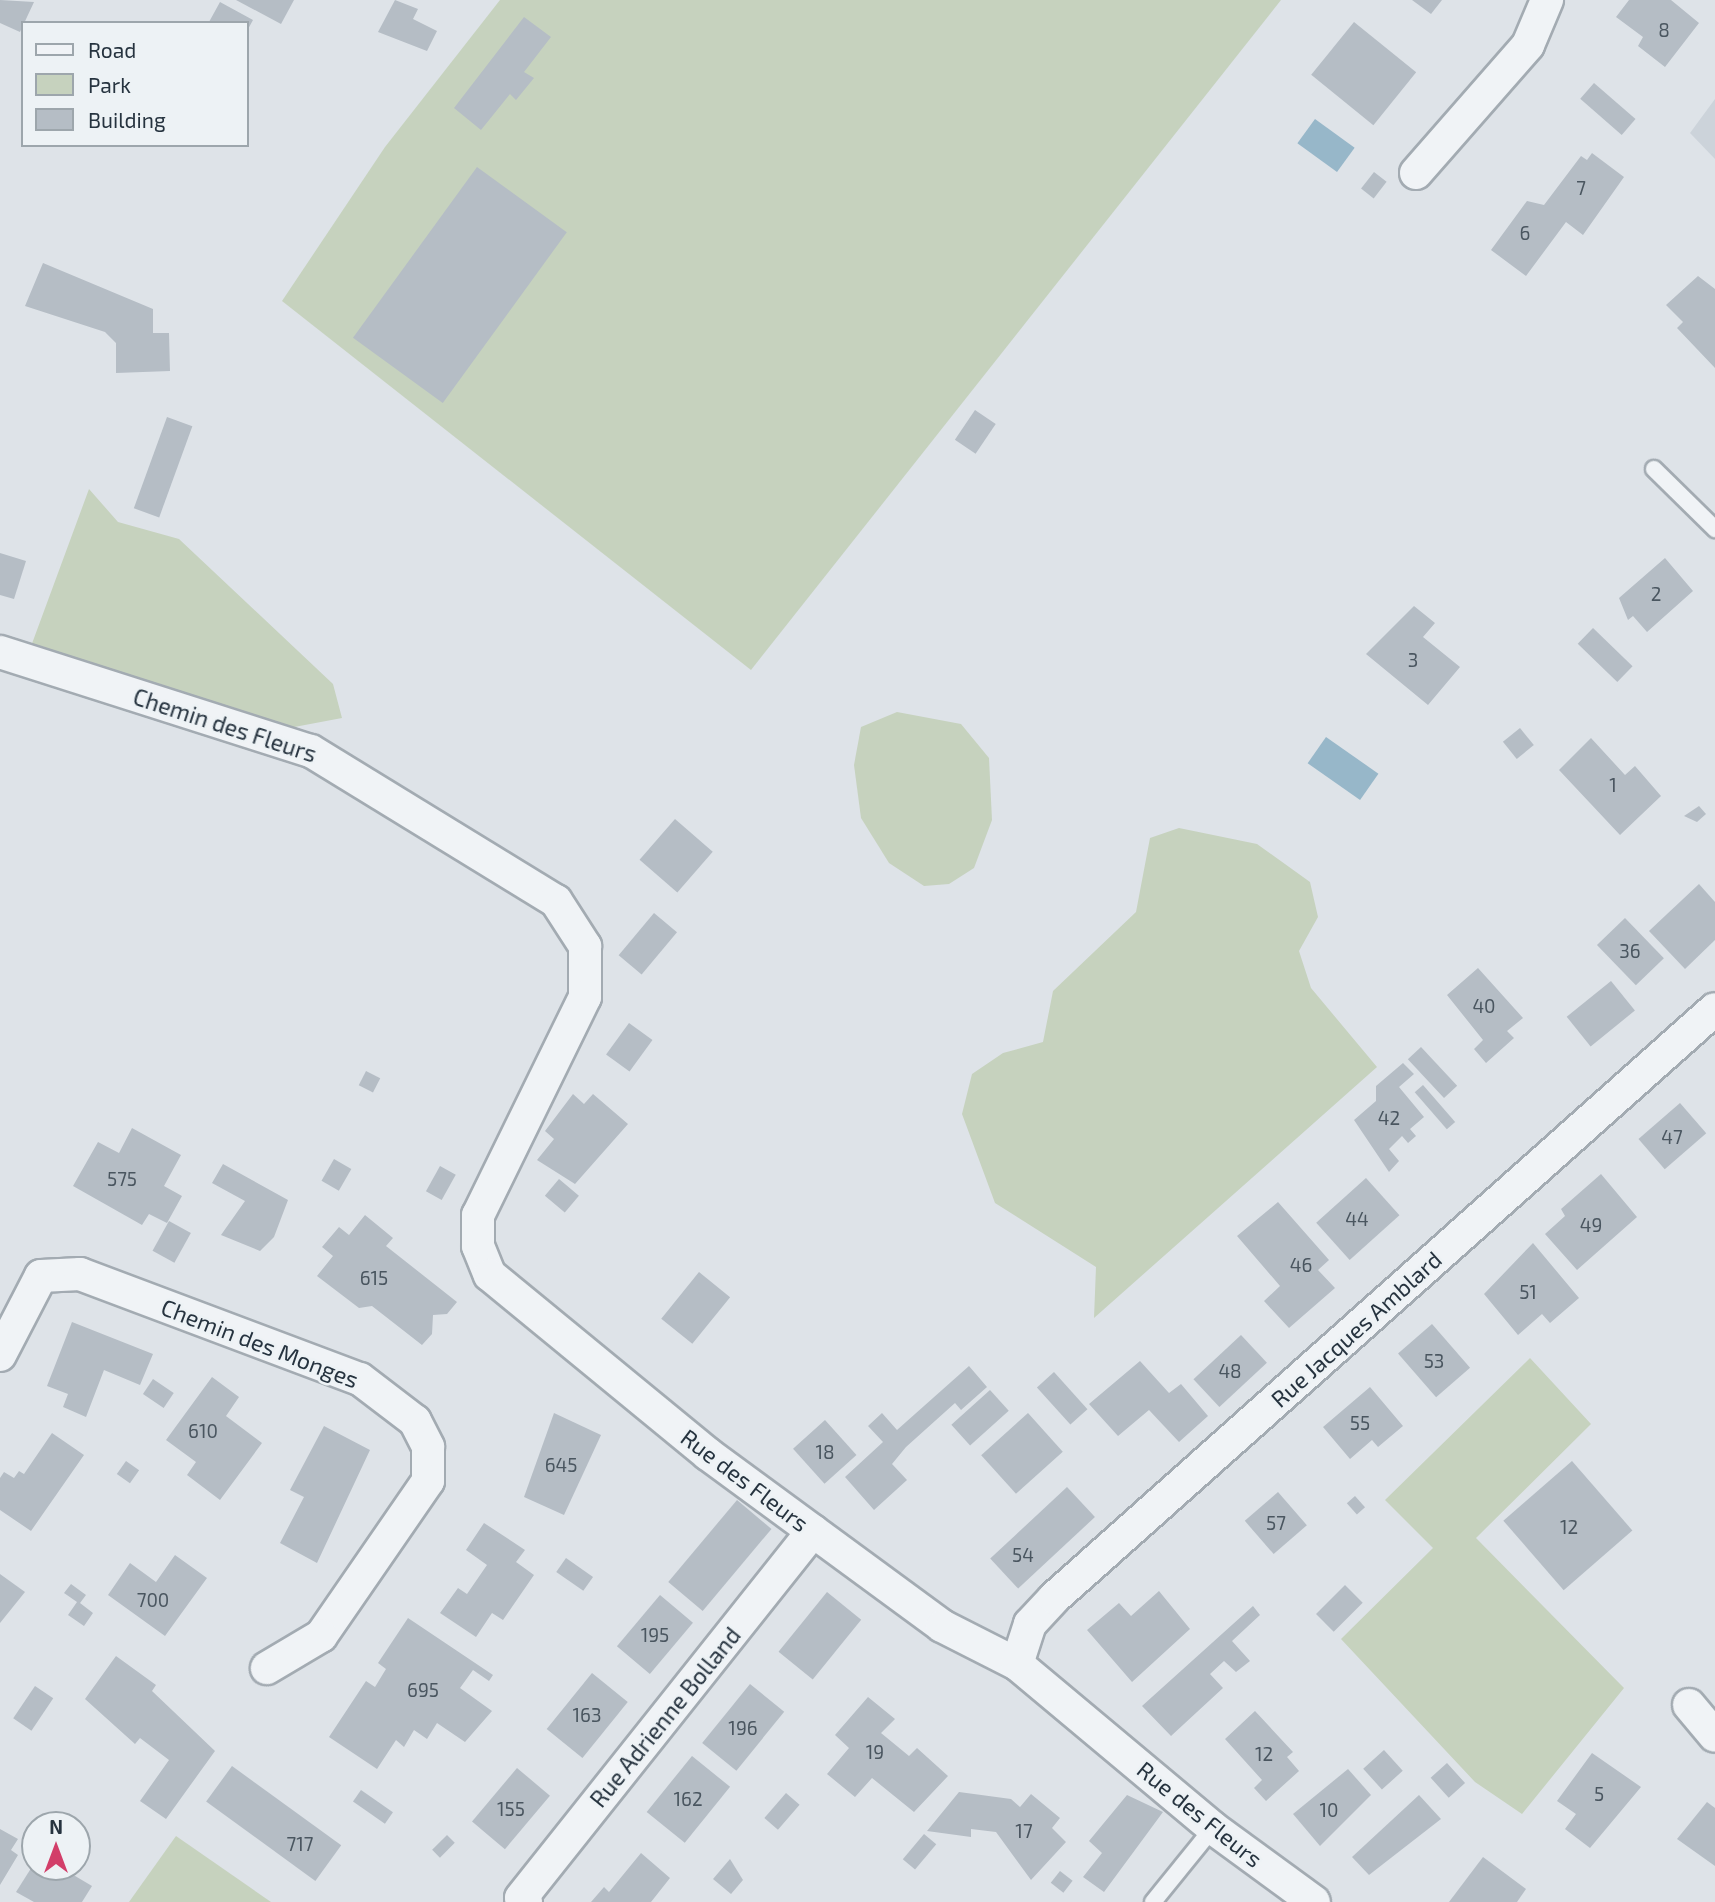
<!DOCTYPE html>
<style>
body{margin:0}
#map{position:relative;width:1715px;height:1902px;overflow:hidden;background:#dee3e8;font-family:"Exo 2",sans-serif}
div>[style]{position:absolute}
.built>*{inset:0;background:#ccd3da}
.green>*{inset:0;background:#c6d2be}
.water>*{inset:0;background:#97b7c9;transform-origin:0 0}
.building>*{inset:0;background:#b5bdc5;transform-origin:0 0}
.roads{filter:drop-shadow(2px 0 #a3abb2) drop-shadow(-2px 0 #a3abb2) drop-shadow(0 2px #a3abb2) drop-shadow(0 -2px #a3abb2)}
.lane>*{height:16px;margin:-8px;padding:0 8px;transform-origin:8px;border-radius:8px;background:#f0f3f6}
.street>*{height:32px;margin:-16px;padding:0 16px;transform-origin:16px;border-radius:16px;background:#f0f3f6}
span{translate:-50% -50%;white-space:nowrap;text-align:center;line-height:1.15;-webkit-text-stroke:5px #edf2f5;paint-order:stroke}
.number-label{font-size:19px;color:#4a5660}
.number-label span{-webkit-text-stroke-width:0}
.street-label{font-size:23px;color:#26333f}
.legend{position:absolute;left:21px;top:21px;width:228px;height:126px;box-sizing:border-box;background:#edf2f5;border:2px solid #9da6ac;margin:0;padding:9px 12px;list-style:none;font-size:21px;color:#26333f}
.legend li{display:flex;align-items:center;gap:14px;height:35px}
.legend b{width:35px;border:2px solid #9da6ac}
.north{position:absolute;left:21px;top:1811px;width:70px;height:70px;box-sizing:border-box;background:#edf2f5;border:2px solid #9da6ac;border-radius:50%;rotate:0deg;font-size:19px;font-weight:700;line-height:28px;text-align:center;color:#26333f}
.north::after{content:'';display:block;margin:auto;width:24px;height:32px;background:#d23e69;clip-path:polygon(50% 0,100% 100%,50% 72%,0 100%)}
</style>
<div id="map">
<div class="built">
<div style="clip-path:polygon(1715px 99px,1715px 159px,1690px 133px)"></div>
</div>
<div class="green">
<div style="clip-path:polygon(500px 0,1281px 0,751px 670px,282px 301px,385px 147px)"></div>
<div style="clip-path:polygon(89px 489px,118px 522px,179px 539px,333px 684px,342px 718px,289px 728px,30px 649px)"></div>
<div style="clip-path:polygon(897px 712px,961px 724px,989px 758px,992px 820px,974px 868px,949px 884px,924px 886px,889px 863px,861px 818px,854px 765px,861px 727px)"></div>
<div style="clip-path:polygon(1179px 828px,1257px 844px,1310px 882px,1318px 917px,1299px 951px,1311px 988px,1377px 1067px,1094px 1318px,1096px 1267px,995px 1203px,962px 1114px,972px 1074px,1003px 1053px,1043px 1042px,1053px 991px,1136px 912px,1150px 838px)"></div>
<div style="clip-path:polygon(1530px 1358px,1591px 1424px,1476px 1538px,1624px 1688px,1522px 1814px,1475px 1782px,1341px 1639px,1433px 1548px,1385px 1500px)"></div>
<div style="clip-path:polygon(176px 1836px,271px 1902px,129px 1902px)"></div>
</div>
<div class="water">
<div style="left:1315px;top:119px;width:49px;height:30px;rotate:36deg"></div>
<div style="left:1326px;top:737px;width:64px;height:32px;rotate:35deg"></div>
</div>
<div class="building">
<div style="clip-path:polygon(0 0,34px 2px,20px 32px,0 23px)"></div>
<div style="clip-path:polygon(236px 0,294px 0,281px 24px)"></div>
<div style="clip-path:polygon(395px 0,418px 9px,413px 19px,437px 31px,427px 51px,378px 32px)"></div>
<div style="clip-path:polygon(1412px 0,1442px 0,1431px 14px)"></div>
<div style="clip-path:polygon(1629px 0,1671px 0,1699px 23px,1665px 67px,1638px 46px,1643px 37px,1616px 17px)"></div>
<div style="clip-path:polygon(220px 2px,253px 20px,247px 31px,247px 23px,209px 22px)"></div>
<div style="clip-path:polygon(524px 17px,551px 37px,524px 72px,534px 78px,516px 100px,510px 94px,481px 130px,454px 108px)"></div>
<div style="left:1354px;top:22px;width:80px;height:68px;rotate:39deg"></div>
<div style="left:1594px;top:83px;width:55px;height:21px;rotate:41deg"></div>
<div style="clip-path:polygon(1592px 153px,1624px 177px,1583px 235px,1566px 222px,1526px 276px,1491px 250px,1527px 201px,1544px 205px,1581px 156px,1587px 160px)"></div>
<div style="left:477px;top:167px;width:111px;height:211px;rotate:36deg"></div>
<div style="left:1374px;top:172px;width:16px;height:21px;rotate:38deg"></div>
<div style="clip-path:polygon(43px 263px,153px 309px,153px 333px,169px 333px,170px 371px,116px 373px,116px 343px,105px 332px,25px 306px)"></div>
<div style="clip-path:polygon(1698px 276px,1715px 289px,1715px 368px,1677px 328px,1683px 322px,1666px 305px)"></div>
<div style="left:975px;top:410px;width:25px;height:36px;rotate:34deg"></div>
<div style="left:167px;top:417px;width:27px;height:97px;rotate:20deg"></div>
<div style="clip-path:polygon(0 553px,26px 561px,14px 599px,0 595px)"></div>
<div style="clip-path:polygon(1665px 558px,1693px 591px,1647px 632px,1633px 616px,1628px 620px,1619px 598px)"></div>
<div style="clip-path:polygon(1414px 606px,1435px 623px,1423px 637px,1460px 667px,1428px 705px,1366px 654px)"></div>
<div style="left:1593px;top:628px;width:55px;height:22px;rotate:44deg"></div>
<div style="left:1520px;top:728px;width:22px;height:22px;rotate:51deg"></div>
<div style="clip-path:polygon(1591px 738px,1625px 775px,1635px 766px,1661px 796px,1620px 835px,1559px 770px)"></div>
<div style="clip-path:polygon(1699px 806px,1706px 814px,1697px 822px,1684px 816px)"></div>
<div style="left:675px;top:819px;width:50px;height:54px;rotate:41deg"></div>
<div style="clip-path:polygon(1699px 884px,1715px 902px,1715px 940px,1685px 969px,1649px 931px)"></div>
<div style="left:654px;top:913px;width:30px;height:55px;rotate:40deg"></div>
<div style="left:1625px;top:918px;width:56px;height:39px;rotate:46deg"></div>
<div style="clip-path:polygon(1478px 968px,1523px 1018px,1507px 1031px,1514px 1038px,1486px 1063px,1474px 1049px,1483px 1040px,1447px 995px)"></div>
<div style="left:1611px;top:981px;width:38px;height:57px;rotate:51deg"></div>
<div style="left:629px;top:1023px;width:29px;height:39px;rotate:36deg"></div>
<div style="left:1421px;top:1047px;width:53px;height:18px;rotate:47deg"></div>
<div style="clip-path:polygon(1403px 1063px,1414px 1074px,1399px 1087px,1424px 1117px,1410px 1129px,1416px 1136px,1408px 1143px,1402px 1136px,1389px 1149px,1399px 1161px,1389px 1172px,1354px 1120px,1376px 1101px,1376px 1086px)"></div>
<div style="left:366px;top:1071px;width:16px;height:16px;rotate:27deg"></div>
<div style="left:1423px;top:1085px;width:49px;height:11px;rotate:49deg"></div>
<div style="clip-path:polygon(573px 1094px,584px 1104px,593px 1094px,628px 1124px,575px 1184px,537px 1160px,554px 1139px,545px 1131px)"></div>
<div style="left:1680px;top:1103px;width:40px;height:55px;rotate:49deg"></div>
<div style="clip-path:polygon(132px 1128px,181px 1155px,164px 1186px,182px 1196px,167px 1223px,149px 1214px,142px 1225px,73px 1186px,98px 1142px,119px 1153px)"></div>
<div style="left:334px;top:1159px;width:20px;height:25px;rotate:30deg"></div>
<div style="clip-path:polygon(223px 1164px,288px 1200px,274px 1237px,260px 1251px,221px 1235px,245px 1201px,212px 1183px)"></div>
<div style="left:440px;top:1166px;width:18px;height:29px;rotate:29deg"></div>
<div style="clip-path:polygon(1601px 1174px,1637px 1217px,1577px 1270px,1545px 1234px,1565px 1216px,1561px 1209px)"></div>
<div style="left:1366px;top:1178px;width:50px;height:67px;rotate:48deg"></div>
<div style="left:559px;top:1179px;width:26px;height:22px;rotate:40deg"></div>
<div style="clip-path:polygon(1278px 1202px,1329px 1260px,1318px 1270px,1335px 1288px,1289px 1328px,1264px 1301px,1280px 1286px,1237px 1236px)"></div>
<div style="clip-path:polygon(365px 1215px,393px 1238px,386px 1246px,457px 1302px,447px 1314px,433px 1315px,432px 1334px,422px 1345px,372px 1306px,359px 1308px,317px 1276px,333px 1256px,322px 1247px,339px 1227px,349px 1235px)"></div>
<div style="left:169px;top:1221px;width:25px;height:34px;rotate:29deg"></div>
<div style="clip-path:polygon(1533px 1243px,1579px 1298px,1550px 1323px,1542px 1314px,1518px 1335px,1484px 1294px)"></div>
<div style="left:699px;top:1272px;width:40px;height:60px;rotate:39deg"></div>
<div style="clip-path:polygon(72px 1322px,153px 1354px,140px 1385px,104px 1370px,86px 1417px,63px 1407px,68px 1394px,47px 1386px)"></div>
<div style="left:1432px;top:1324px;width:58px;height:45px;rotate:49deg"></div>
<div style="left:1241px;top:1335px;width:38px;height:65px;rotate:47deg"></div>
<div style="clip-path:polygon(1140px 1361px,1169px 1393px,1181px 1384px,1208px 1416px,1179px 1442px,1149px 1410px,1118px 1436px,1089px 1404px)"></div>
<div style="clip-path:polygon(969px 1366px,987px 1387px,961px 1410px,955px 1403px,906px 1447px,892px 1464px,907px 1480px,874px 1510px,845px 1477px,883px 1442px,868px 1426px,882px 1413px,897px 1430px)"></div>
<div style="left:1054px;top:1372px;width:50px;height:23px;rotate:48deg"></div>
<div style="clip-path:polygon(212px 1377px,239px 1397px,226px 1416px,262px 1443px,220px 1500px,187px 1475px,196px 1462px,166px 1440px)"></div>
<div style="left:153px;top:1379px;width:25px;height:18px;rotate:34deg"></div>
<div style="clip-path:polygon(1370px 1387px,1403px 1426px,1378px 1447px,1372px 1440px,1350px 1459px,1323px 1427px)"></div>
<div style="left:990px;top:1390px;width:28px;height:52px;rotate:48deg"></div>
<div style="clip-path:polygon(554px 1413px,601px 1435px,564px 1515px,524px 1497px)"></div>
<div style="left:1028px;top:1413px;width:52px;height:63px;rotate:48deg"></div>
<div style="left:825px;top:1420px;width:47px;height:43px;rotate:48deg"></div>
<div style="clip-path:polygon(324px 1426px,370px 1450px,317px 1563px,280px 1543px,304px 1497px,290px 1490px)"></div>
<div style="clip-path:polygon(52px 1433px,84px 1455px,31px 1531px,0 1510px,0 1478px,4px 1472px,14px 1478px,19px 1471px,24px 1474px)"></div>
<div style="left:126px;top:1461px;width:16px;height:16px;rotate:35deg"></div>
<div style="left:1572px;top:1461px;width:92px;height:91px;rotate:49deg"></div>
<div style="left:1067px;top:1487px;width:41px;height:105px;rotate:47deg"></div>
<div style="left:1278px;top:1492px;width:44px;height:44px;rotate:49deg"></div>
<div style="left:1355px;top:1496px;width:15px;height:11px;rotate:48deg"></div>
<div style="left:737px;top:1500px;width:45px;height:107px;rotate:40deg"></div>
<div style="clip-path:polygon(484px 1523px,525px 1550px,516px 1562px,534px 1575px,503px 1620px,492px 1613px,476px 1637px,440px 1613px,458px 1588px,467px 1594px,487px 1565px,466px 1550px)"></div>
<div style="clip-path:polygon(175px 1555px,207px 1578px,165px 1636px,108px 1595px,130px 1563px,156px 1582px)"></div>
<div style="left:566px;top:1558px;width:33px;height:17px;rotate:35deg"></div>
<div style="clip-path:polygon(0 1574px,25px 1592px,0 1623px)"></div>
<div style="clip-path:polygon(71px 1584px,86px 1595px,80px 1603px,93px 1613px,84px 1626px,68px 1615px,77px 1602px,64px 1593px)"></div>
<div style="left:1345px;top:1585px;width:25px;height:41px;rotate:45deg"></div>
<div style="clip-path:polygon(1159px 1591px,1190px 1629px,1132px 1682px,1087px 1630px,1119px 1603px,1131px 1616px)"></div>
<div style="left:827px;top:1592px;width:44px;height:77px;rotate:39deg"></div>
<div style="left:660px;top:1595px;width:43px;height:67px;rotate:40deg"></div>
<div style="clip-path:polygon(1253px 1606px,1260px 1615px,1232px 1641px,1250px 1661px,1236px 1672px,1224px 1661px,1210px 1674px,1223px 1688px,1171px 1736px,1142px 1706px)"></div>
<div style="clip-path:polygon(408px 1618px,493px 1675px,489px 1681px,473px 1670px,460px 1688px,492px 1711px,465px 1742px,437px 1723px,427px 1739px,414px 1730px,404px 1747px,396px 1740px,377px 1769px,329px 1737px,366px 1681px,375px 1687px,386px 1669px,378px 1663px)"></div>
<div style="clip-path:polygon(116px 1656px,156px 1685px,152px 1691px,215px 1751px,166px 1819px,140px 1801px,169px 1760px,140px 1738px,135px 1744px,85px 1699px)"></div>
<div style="left:592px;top:1673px;width:46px;height:72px;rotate:39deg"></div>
<div style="left:750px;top:1684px;width:44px;height:76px;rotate:39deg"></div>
<div style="left:35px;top:1686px;width:22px;height:39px;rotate:34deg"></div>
<div style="clip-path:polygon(868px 1697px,895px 1719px,881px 1733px,909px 1756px,917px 1748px,948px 1776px,914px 1812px,872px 1778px,855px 1797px,827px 1774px,849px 1748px,835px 1735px)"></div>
<div style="clip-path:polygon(1255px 1711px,1293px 1752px,1287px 1757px,1299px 1771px,1266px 1801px,1254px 1788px,1262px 1780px,1225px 1739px)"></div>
<div style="left:1384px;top:1750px;width:28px;height:28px;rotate:48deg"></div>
<div style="clip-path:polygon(1592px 1753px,1641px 1787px,1590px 1848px,1565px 1829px,1576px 1814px,1557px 1801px)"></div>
<div style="left:692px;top:1756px;width:49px;height:72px;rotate:39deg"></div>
<div style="left:1447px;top:1763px;width:27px;height:22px;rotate:48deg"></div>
<div style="left:232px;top:1766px;width:135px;height:44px;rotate:36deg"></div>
<div style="left:517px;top:1768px;width:43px;height:70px;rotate:40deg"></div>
<div style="clip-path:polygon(1348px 1769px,1371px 1795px,1320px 1846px,1293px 1814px)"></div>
<div style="left:361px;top:1790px;width:39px;height:14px;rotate:35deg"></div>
<div style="clip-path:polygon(959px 1792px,1011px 1799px,1020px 1807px,1031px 1794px,1060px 1818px,1052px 1828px,1066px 1842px,1031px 1880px,996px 1832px,971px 1829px,971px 1837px,927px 1831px)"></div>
<div style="left:786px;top:1793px;width:18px;height:33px;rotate:41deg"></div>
<div style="clip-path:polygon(1127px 1795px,1163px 1812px,1104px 1892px,1083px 1877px,1102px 1853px,1089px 1841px)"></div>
<div style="clip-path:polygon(1419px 1795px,1441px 1819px,1369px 1875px,1352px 1857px)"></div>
<div style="clip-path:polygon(1707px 1802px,1715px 1808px,1715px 1866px,1677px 1839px)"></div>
<div style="clip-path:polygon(0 1829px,18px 1839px,11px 1850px,18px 1855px,0 1885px)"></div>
<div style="left:924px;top:1834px;width:16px;height:33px;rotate:40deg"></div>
<div style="left:447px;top:1835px;width:11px;height:21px;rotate:45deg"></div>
<div style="clip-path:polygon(641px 1853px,670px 1878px,651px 1902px,591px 1902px,604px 1887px,609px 1892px)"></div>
<div style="clip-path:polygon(1483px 1857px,1526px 1889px,1517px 1902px,1449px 1902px)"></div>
<div style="clip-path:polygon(730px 1859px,743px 1880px,731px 1894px,713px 1879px)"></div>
<div style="clip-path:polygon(35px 1862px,60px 1867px,92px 1886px,82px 1902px,34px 1902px,16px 1892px)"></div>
<div style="left:1060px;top:1871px;width:16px;height:15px;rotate:38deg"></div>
</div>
<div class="roads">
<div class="lane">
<div style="left:1654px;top:469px;width:86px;rotate:44.5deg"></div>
<div style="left:1153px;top:1902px;width:95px;rotate:-51deg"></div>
</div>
<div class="street">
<div style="left:1416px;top:173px;width:170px;rotate:-48.8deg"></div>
<div style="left:1528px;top:45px;width:49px;rotate:-67.1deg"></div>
<div style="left:0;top:652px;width:326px;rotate:17.7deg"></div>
<div style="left:311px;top:751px;width:287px;rotate:31.5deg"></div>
<div style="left:556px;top:901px;width:54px;rotate:57.2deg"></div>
<div style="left:585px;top:946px;width:51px;rotate:90deg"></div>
<div style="left:585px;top:997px;width:243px;rotate:116.1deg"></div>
<div style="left:478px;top:1215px;width:31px;rotate:90deg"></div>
<div style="left:478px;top:1246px;width:31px;rotate:68deg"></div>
<div style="left:490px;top:1275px;width:282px;rotate:39.4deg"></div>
<div style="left:708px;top:1454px;width:290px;rotate:36.3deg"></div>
<div style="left:942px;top:1626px;width:84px;rotate:26.9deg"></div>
<div style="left:1017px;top:1664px;width:256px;rotate:39.9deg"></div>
<div style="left:1213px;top:1828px;width:125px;rotate:36.2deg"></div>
<div style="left:0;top:1355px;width:89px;rotate:-62.6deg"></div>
<div style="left:41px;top:1276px;width:39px;rotate:-3deg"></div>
<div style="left:80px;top:1274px;width:299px;rotate:20.6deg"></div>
<div style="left:360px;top:1379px;width:69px;rotate:37.4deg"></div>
<div style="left:415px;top:1421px;width:29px;rotate:63deg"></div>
<div style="left:428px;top:1447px;width:34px;rotate:90deg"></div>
<div style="left:428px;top:1481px;width:188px;rotate:124.6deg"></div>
<div style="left:321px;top:1636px;width:63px;rotate:149.3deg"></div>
<div style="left:1017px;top:1664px;width:42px;rotate:-72deg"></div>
<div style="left:1030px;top:1624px;width:35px;rotate:-47deg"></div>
<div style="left:1054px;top:1598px;width:885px;rotate:-41.7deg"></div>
<div style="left:1689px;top:1705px;width:40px;rotate:50deg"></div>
<div style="left:526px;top:1902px;width:6px;rotate:-141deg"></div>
<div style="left:521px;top:1898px;width:469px;rotate:-51.5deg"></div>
</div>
</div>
<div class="number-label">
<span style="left:1664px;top:30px">8</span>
<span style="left:1581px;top:188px">7</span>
<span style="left:1525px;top:233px">6</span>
<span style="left:1656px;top:594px">2</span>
<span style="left:1413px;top:660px">3</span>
<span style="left:1613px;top:785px">1</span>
<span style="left:1630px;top:951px">36</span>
<span style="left:1484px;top:1006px">40</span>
<span style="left:1389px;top:1118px">42</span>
<span style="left:1672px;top:1137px">47</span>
<span style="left:122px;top:1179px">575</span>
<span style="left:1357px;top:1219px">44</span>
<span style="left:1591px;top:1225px">49</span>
<span style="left:1301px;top:1265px">46</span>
<span style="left:374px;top:1278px">615</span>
<span style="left:1528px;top:1292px">51</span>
<span style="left:1434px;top:1361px">53</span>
<span style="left:1230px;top:1371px">48</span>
<span style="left:1360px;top:1423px">55</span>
<span style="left:203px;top:1431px">610</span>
<span style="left:825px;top:1452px">18</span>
<span style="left:561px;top:1465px">645</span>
<span style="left:1276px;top:1523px">57</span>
<span style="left:1569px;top:1527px">12</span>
<span style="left:1023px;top:1555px">54</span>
<span style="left:153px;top:1600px">700</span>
<span style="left:655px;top:1635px">195</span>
<span style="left:423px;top:1690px">695</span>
<span style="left:587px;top:1715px">163</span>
<span style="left:743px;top:1728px">196</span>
<span style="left:875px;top:1752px">19</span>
<span style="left:1264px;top:1754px">12</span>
<span style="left:1599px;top:1794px">5</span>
<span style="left:688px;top:1799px">162</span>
<span style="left:511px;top:1809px">155</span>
<span style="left:1329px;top:1810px">10</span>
<span style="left:1024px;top:1831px">17</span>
<span style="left:300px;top:1844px">717</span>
</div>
<div class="street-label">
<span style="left:225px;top:725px;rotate:18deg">Chemin des Fleurs</span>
<span style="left:1356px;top:1329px;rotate:-42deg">Rue Jacques Amblard</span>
<span style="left:260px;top:1343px;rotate:21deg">Chemin des Monges</span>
<span style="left:745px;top:1480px;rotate:37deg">Rue des Fleurs</span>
<span style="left:665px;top:1717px;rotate:-51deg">Rue Adrienne Bolland</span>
<span style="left:1200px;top:1814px;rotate:39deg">Rue des Fleurs</span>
</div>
<ul class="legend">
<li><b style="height:9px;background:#f0f3f6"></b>Road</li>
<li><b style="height:19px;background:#c6d2be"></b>Park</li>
<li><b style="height:19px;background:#b5bdc5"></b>Building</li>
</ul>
<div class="north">N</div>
</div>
